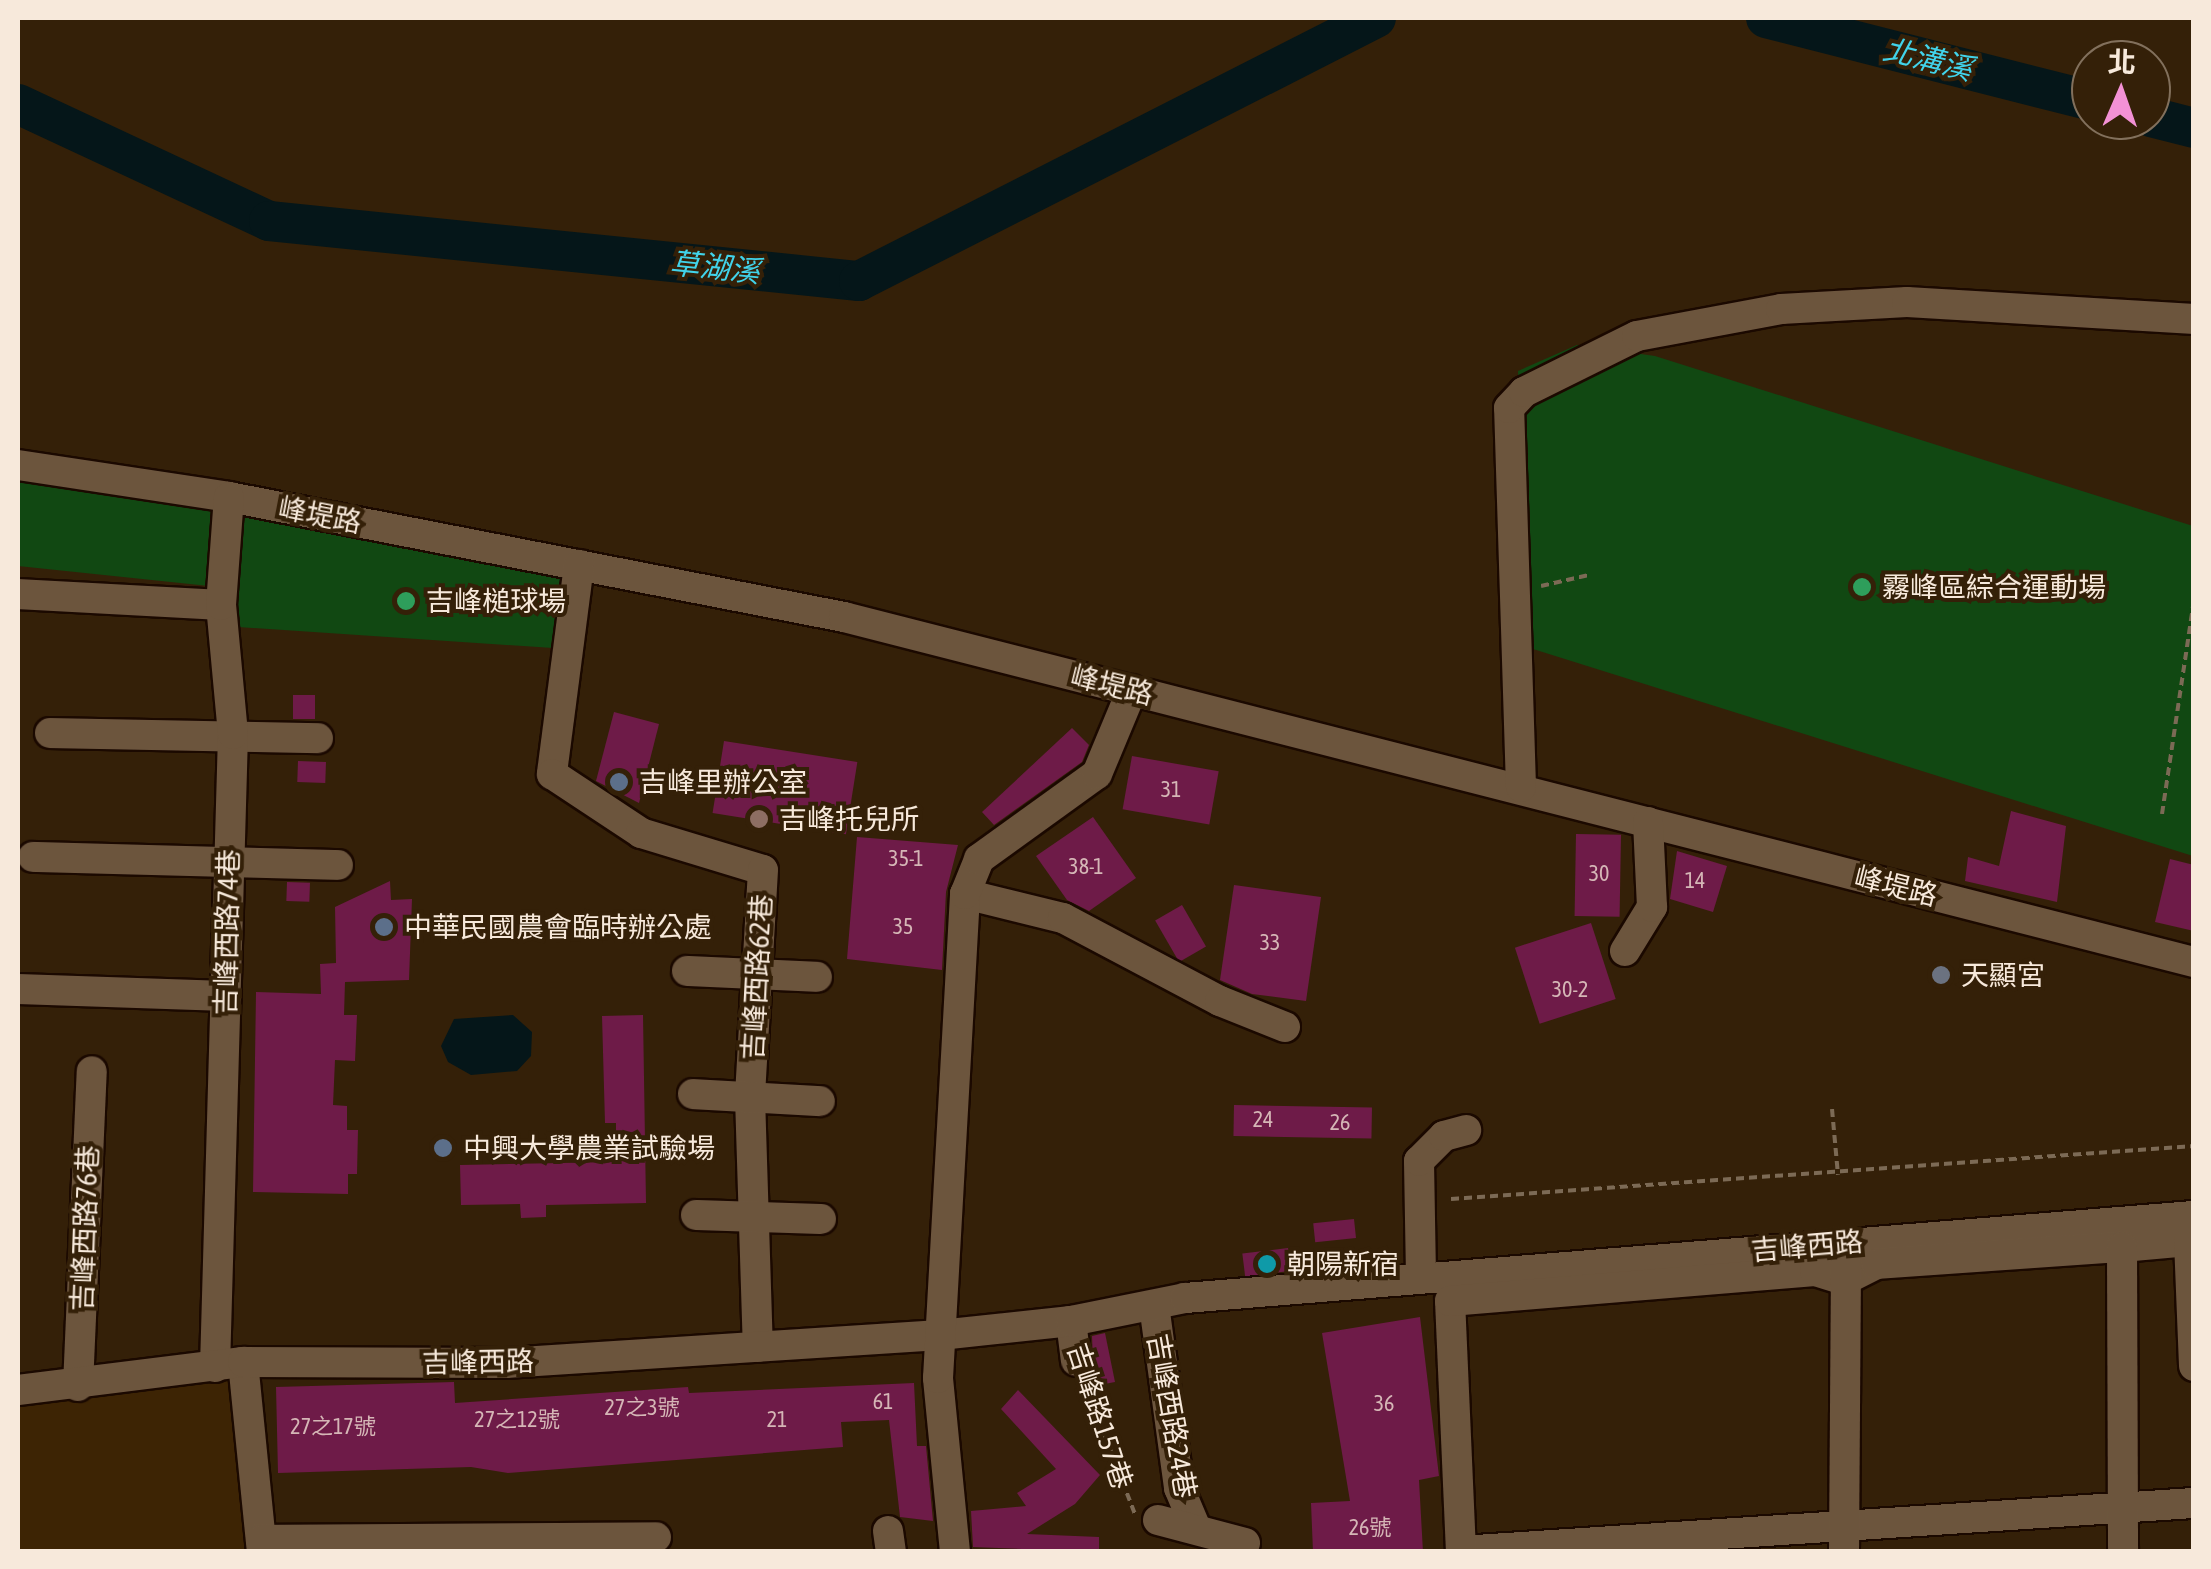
<!DOCTYPE html>
<meta charset="utf-8">
<style>
body{margin:0}
#map{position:relative;width:2211px;height:1569px;overflow:hidden;background:#342008;font-family:"Asap Condensed","Noto Sans TC",sans-serif}
div>[style]{position:absolute}
.built>*{inset:0;background:#3d2404}
.green>*{inset:0;background:#114812}
.water>*{inset:0;background:#051619}
.river>*{height:40px;margin:-20px;padding:0 20px;transform-origin:20px;border-radius:20px;background:#051619}
.building>*{inset:0;background:#6e1b48;transform-origin:0 0}
.path>*{height:4px;margin-top:-2px;transform-origin:0;background:repeating-linear-gradient(90deg,#7c6a55 0 8px,transparent 0 13px)}
.roads{filter:drop-shadow(2px 0 #1b0900) drop-shadow(-2px 0 #1b0900) drop-shadow(0 2px #1b0900) drop-shadow(0 -2px #1b0900)}
.minor>*{height:30px;margin:-15px;padding:0 15px;transform-origin:15px;border-radius:15px;background:#6c553d}
.dots>*{width:28px;height:28px;translate:-50% -50%;box-sizing:border-box;border:5px solid #342008;border-radius:50%}
span{translate:-50% -50%;white-space:nowrap;text-align:center;line-height:1.15;-webkit-text-stroke:8px #342008;paint-order:stroke}
.number-label{font-size:22px;color:#d5b6b6}
.number-label span{-webkit-text-stroke-width:0}
.street-label{font-size:28px;color:#f7e9db}
.poi-label{font-size:28px;color:#f7e9db}
.left{translate:0 -50%;text-align:left}
.water-label{font-size:30px;color:#41d3ea;font-style:italic}
.frame{position:absolute;inset:0;border:20px solid #f7e9db;pointer-events:none}
.north{position:absolute;left:2071px;top:40px;width:100px;height:100px;box-sizing:border-box;background:#342008;border:2px solid #82705c;border-radius:50%;rotate:2deg;font-size:28px;font-weight:700;line-height:40px;text-align:center;color:#f7e9db}
.north::after{content:'';display:block;margin:auto;width:35px;height:45px;background:#f391d5;clip-path:polygon(50% 0,100% 100%,50% 72%,0 100%)}
</style>
<div id="map">
<div class="built">
<div style="clip-path:polygon(238px 1373px,262px 1551px,18px 1552px,18px 1402px)"></div>
</div>
<div class="green">
<div style="clip-path:polygon(1577px 345px,1655px 356px,2193px 526px,2193px 856px,1533px 649px,1518px 371px)"></div>
<div style="clip-path:polygon(18px 476px,213px 510px,209px 586px,18px 566px)"></div>
<div style="clip-path:polygon(238px 516px,578px 575px,568px 649px,238px 627px)"></div>
</div>
<div class="water">
<div style="clip-path:polygon(513px 1015px,532px 1032px,531px 1056px,517px 1071px,471px 1075px,448px 1062px,441px 1046px,454px 1019px)"></div>
</div>
<div class="river">
<div style="left:1766px;top:18px;width:335px;rotate:14.3deg"></div>
<div style="left:18px;top:104px;width:277px;rotate:25deg"></div>
<div style="left:269px;top:221px;width:593px;rotate:5.81deg"></div>
<div style="left:859px;top:281px;width:580px;rotate:-26.96deg"></div>
<div style="left:2151px;top:117px;width:44px;rotate:14.3deg"></div>
</div>
<div class="building">
<div style="left:293px;top:695px;width:22px;height:24px"></div>
<div style="clip-path:polygon(614px 712px,659px 724px,639px 803px,596px 781px)"></div>
<div style="clip-path:polygon(1072px 728px,1089px 745px,1082px 762px,994px 825px,982px 812px)"></div>
<div style="left:724px;top:741px;width:135px;height:73px;rotate:9deg"></div>
<div style="left:1132px;top:756px;width:88px;height:54px;rotate:10deg"></div>
<div style="left:298px;top:761px;width:28px;height:21px;rotate:2deg"></div>
<div style="clip-path:polygon(2011px 811px,2066px 826px,2057px 902px,1965px 881px,1968px 857px,1999px 866px)"></div>
<div style="clip-path:polygon(1093px 817px,1136px 878px,1089px 911px,1067px 900px,1036px 856px)"></div>
<div style="left:1576px;top:834px;width:45px;height:82px;rotate:1deg"></div>
<div style="clip-path:polygon(857px 837px,958px 845px,946px 892px,942px 970px,847px 959px)"></div>
<div style="clip-path:polygon(1677px 851px,1727px 866px,1713px 912px,1670px 899px)"></div>
<div style="clip-path:polygon(2170px 859px,2194px 865px,2194px 931px,2155px 922px)"></div>
<div style="clip-path:polygon(390px 881px,391px 900px,412px 899px,409px 980px,345px 982px,344px 1015px,357px 1015px,355px 1061px,335px 1060px,333px 1105px,347px 1106px,347px 1130px,358px 1130px,357px 1174px,348px 1174px,348px 1194px,253px 1192px,256px 992px,321px 994px,320px 964px,336px 963px,335px 907px)"></div>
<div style="left:287px;top:882px;width:23px;height:19px;rotate:2deg"></div>
<div style="clip-path:polygon(1234px 885px,1321px 897px,1306px 1001px,1252px 994px,1220px 980px)"></div>
<div style="left:1182px;top:905px;width:48px;height:31px;rotate:60deg"></div>
<div style="left:1591px;top:923px;width:80px;height:80px;rotate:72deg"></div>
<div style="clip-path:polygon(643px 1015px,646px 1203px,546px 1205px,546px 1217px,521px 1218px,520px 1204px,461px 1205px,460px 1165px,616px 1162px,616px 1123px,605px 1123px,602px 1016px)"></div>
<div style="left:1234px;top:1105px;width:138px;height:31px;rotate:1deg"></div>
<div style="left:1354px;top:1219px;width:19px;height:41px;rotate:84deg"></div>
<div style="left:1288px;top:1248px;width:23px;height:46px;rotate:83deg"></div>
<div style="clip-path:polygon(1420px 1317px,1439px 1476px,1419px 1480px,1423px 1552px,1313px 1552px,1311px 1503px,1350px 1501px,1322px 1333px)"></div>
<div style="clip-path:polygon(1105px 1333px,1115px 1382px,1094px 1386px,1092px 1336px)"></div>
<div style="clip-path:polygon(454px 1382px,455px 1403px,688px 1387px,689px 1393px,914px 1383px,917px 1446px,926px 1446px,933px 1521px,900px 1517px,889px 1420px,841px 1422px,843px 1447px,508px 1473px,471px 1467px,278px 1473px,276px 1387px)"></div>
<div style="clip-path:polygon(1018px 1390px,1100px 1475px,1075px 1504px,1027px 1534px,1099px 1537px,1099px 1552px,973px 1547px,971px 1511px,1026px 1506px,1017px 1493px,1056px 1469px,1001px 1409px)"></div>
</div>
<div class="path">
<div style="left:1541px;top:586px;width:49px;rotate:-12.9deg"></div>
<div style="left:2162px;top:814px;width:217px;rotate:-81.5deg"></div>
<div style="left:1832px;top:1109px;width:66px;rotate:84.8deg"></div>
<div style="left:1451px;top:1199px;width:745px;rotate:-4.08deg"></div>
<div style="left:1085px;top:1384px;width:139px;rotate:69deg"></div>
</div>
<div class="roads">
<div class="minor">
<div style="left:18px;top:465px;width:213px;rotate:8.6deg"></div>
<div style="left:229px;top:497px;width:627px;rotate:11.04deg"></div>
<div style="left:844px;top:617px;width:1393px;rotate:14.34deg"></div>
<div style="left:579px;top:565px;width:211px;rotate:97.4deg"></div>
<div style="left:552px;top:774px;width:107px;rotate:33.5deg"></div>
<div style="left:641px;top:833px;width:127px;rotate:16.9deg"></div>
<div style="left:763px;top:870px;width:227px;rotate:93.3deg"></div>
<div style="left:750px;top:1097px;width:250px;rotate:88.2deg"></div>
<div style="left:18px;top:594px;width:203px;rotate:3.1deg"></div>
<div style="left:50px;top:733px;width:268px;rotate:1.1deg"></div>
<div style="left:1521px;top:787px;width:379px;rotate:-91.8deg"></div>
<div style="left:1509px;top:408px;width:22px;rotate:-47deg"></div>
<div style="left:1524px;top:392px;width:126px;rotate:-26.4deg"></div>
<div style="left:1637px;top:336px;width:147px;rotate:-10.6deg"></div>
<div style="left:1781px;top:309px;width:126px;rotate:-3.2deg"></div>
<div style="left:1907px;top:302px;width:288px;rotate:3.4deg"></div>
<div style="left:33px;top:857px;width:305px;rotate:1.5deg"></div>
<div style="left:965px;top:894px;width:101px;rotate:13.8deg"></div>
<div style="left:1063px;top:918px;width:178px;rotate:27.9deg"></div>
<div style="left:1220px;top:1001px;width:70px;rotate:21.8deg"></div>
<div style="left:1625px;top:951px;width:52px;rotate:-58.5deg"></div>
<div style="left:1652px;top:907px;width:85px;rotate:-92.7deg"></div>
<div style="left:687px;top:971px;width:130px;rotate:2.6deg"></div>
<div style="left:18px;top:989px;width:208px;rotate:1.9deg"></div>
<div style="left:693px;top:1094px;width:127px;rotate:3.2deg"></div>
<div style="left:696px;top:1215px;width:125px;rotate:1.8deg"></div>
<div style="left:2122px;top:1247px;width:67px;rotate:-5.1deg"></div>
<div style="left:2189px;top:1241px;width:125px;rotate:87.7deg"></div>
<div style="left:1421px;top:1276px;width:115px;rotate:-91deg"></div>
<div style="left:1419px;top:1161px;width:35px;rotate:-45deg"></div>
<div style="left:1444px;top:1136px;width:23px;rotate:-15deg"></div>
<div style="left:1154px;top:1305px;width:185px;rotate:82.2deg"></div>
<div style="left:1179px;top:1488px;width:41px;rotate:67.2deg"></div>
<div style="left:1071px;top:1321px;width:40px;rotate:82.9deg"></div>
<div style="left:243px;top:1362px;width:191px;rotate:84.3deg"></div>
<div style="left:215px;top:1367px;width:633px;rotate:-88.37deg"></div>
<div style="left:233px;top:734px;width:130px;rotate:-95.3deg"></div>
<div style="left:221px;top:605px;width:108px;rotate:-85.8deg"></div>
<div style="left:78px;top:1386px;width:315px;rotate:-87.5deg"></div>
<div style="left:18px;top:1390px;width:227px;rotate:-7.1deg"></div>
<div style="left:243px;top:1362px;width:263px;rotate:0.2deg"></div>
<div style="left:506px;top:1363px;width:435px;rotate:-3.7deg"></div>
<div style="left:940px;top:1335px;width:132px;rotate:-6.1deg"></div>
<div style="left:1071px;top:1321px;width:116px;rotate:-11.4deg"></div>
<div style="left:1185px;top:1298px;width:1012px;rotate:-4.65deg"></div>
<div style="left:1158px;top:1520px;width:90px;rotate:14.8deg"></div>
<div style="left:888px;top:1531px;width:21px;rotate:82deg"></div>
<div style="left:261px;top:1540px;width:395px;rotate:-0.4deg"></div>
<div style="left:1461px;top:1551px;width:735px;rotate:-3.75deg"></div>
<div style="left:955px;top:1552px;width:175px;rotate:-95.6deg"></div>
<div style="left:938px;top:1378px;width:485px;rotate:-86.8deg"></div>
<div style="left:965px;top:894px;width:38px;rotate:-68deg"></div>
<div style="left:979px;top:859px;width:145px;rotate:-35.8deg"></div>
<div style="left:1097px;top:774px;width:91px;rotate:-67.4deg"></div>
<div style="left:1461px;top:1552px;width:251px;rotate:-92.5deg"></div>
<div style="left:1450px;top:1301px;width:366px;rotate:-4.7deg"></div>
<div style="left:1815px;top:1271px;width:31px;rotate:17deg"></div>
<div style="left:1845px;top:1280px;width:35px;rotate:-27deg"></div>
<div style="left:1876px;top:1264px;width:247px;rotate:-4deg"></div>
<div style="left:2122px;top:1247px;width:305px;rotate:89.8deg"></div>
<div style="left:1844px;top:1552px;width:291px;rotate:-89.6deg"></div>
</div>
</div>
<div class="dots">
<div style="left:1862px;top:587px;background:#2e9e5b"></div>
<div style="left:406px;top:601px;background:#2e9e5b"></div>
<div style="left:619px;top:782px;background:#5c6f8a"></div>
<div style="left:759px;top:819px;background:#8d6e63"></div>
<div style="left:384px;top:927px;background:#5c6f8a"></div>
<div style="left:1941px;top:975px;background:#6b7280"></div>
<div style="left:443px;top:1148px;background:#5c6f8a"></div>
<div style="left:1267px;top:1264px;background:#0f9aa8"></div>
</div>
<div class="number-label">
<span style="left:1171px;top:790px">31</span>
<span style="left:906px;top:859px">35-1</span>
<span style="left:1086px;top:867px">38-1</span>
<span style="left:1599px;top:874px">30</span>
<span style="left:1695px;top:881px">14</span>
<span style="left:903px;top:927px">35</span>
<span style="left:1270px;top:943px">33</span>
<span style="left:1570px;top:990px">30-2</span>
<span style="left:1263px;top:1120px">24</span>
<span style="left:1340px;top:1123px">26</span>
<span style="left:883px;top:1402px">61</span>
<span style="left:1384px;top:1404px">36</span>
<span style="left:642px;top:1408px">27之3號</span>
<span style="left:517px;top:1420px">27之12號</span>
<span style="left:777px;top:1420px">21</span>
<span style="left:333px;top:1427px">27之17號</span>
<span style="left:1370px;top:1528px">26號</span>
</div>
<div class="street-label">
<span style="left:320px;top:515px;rotate:11deg">峰堤路</span>
<span style="left:1112px;top:685px;rotate:14deg">峰堤路</span>
<span style="left:1896px;top:886px;rotate:14deg">峰堤路</span>
<span style="left:227px;top:932px;rotate:-89deg">吉峰西路74巷</span>
<span style="left:757px;top:977px;rotate:-87deg">吉峰西路62巷</span>
<span style="left:85px;top:1228px;rotate:-88deg">吉峰西路76巷</span>
<span style="left:1807px;top:1246px;rotate:-5deg">吉峰西路</span>
<span style="left:478px;top:1362px;rotate:-1deg">吉峰西路</span>
<span style="left:1100px;top:1416px;rotate:72deg">吉峰路157巷</span>
<span style="left:1172px;top:1416px;rotate:80deg">吉峰西路24巷</span>
</div>
<div class="poi-label">
<span class="left" style="left:1882px;top:587px">霧峰區綜合運動場</span>
<span class="left" style="left:426px;top:601px">吉峰槌球場</span>
<span class="left" style="left:639px;top:782px">吉峰里辦公室</span>
<span class="left" style="left:779px;top:819px">吉峰托兒所</span>
<span class="left" style="left:404px;top:927px">中華民國農會臨時辦公處</span>
<span class="left" style="left:1961px;top:975px">天顯宮</span>
<span class="left" style="left:463px;top:1148px">中興大學農業試驗場</span>
<span class="left" style="left:1287px;top:1264px">朝陽新宿</span>
</div>
<div class="water-label">
<span style="left:1928px;top:59px;rotate:14deg">北溝溪</span>
<span style="left:715px;top:267px;rotate:6deg">草湖溪</span>
</div>
<div class="frame"></div>
<div class="north">北</div>
</div>
